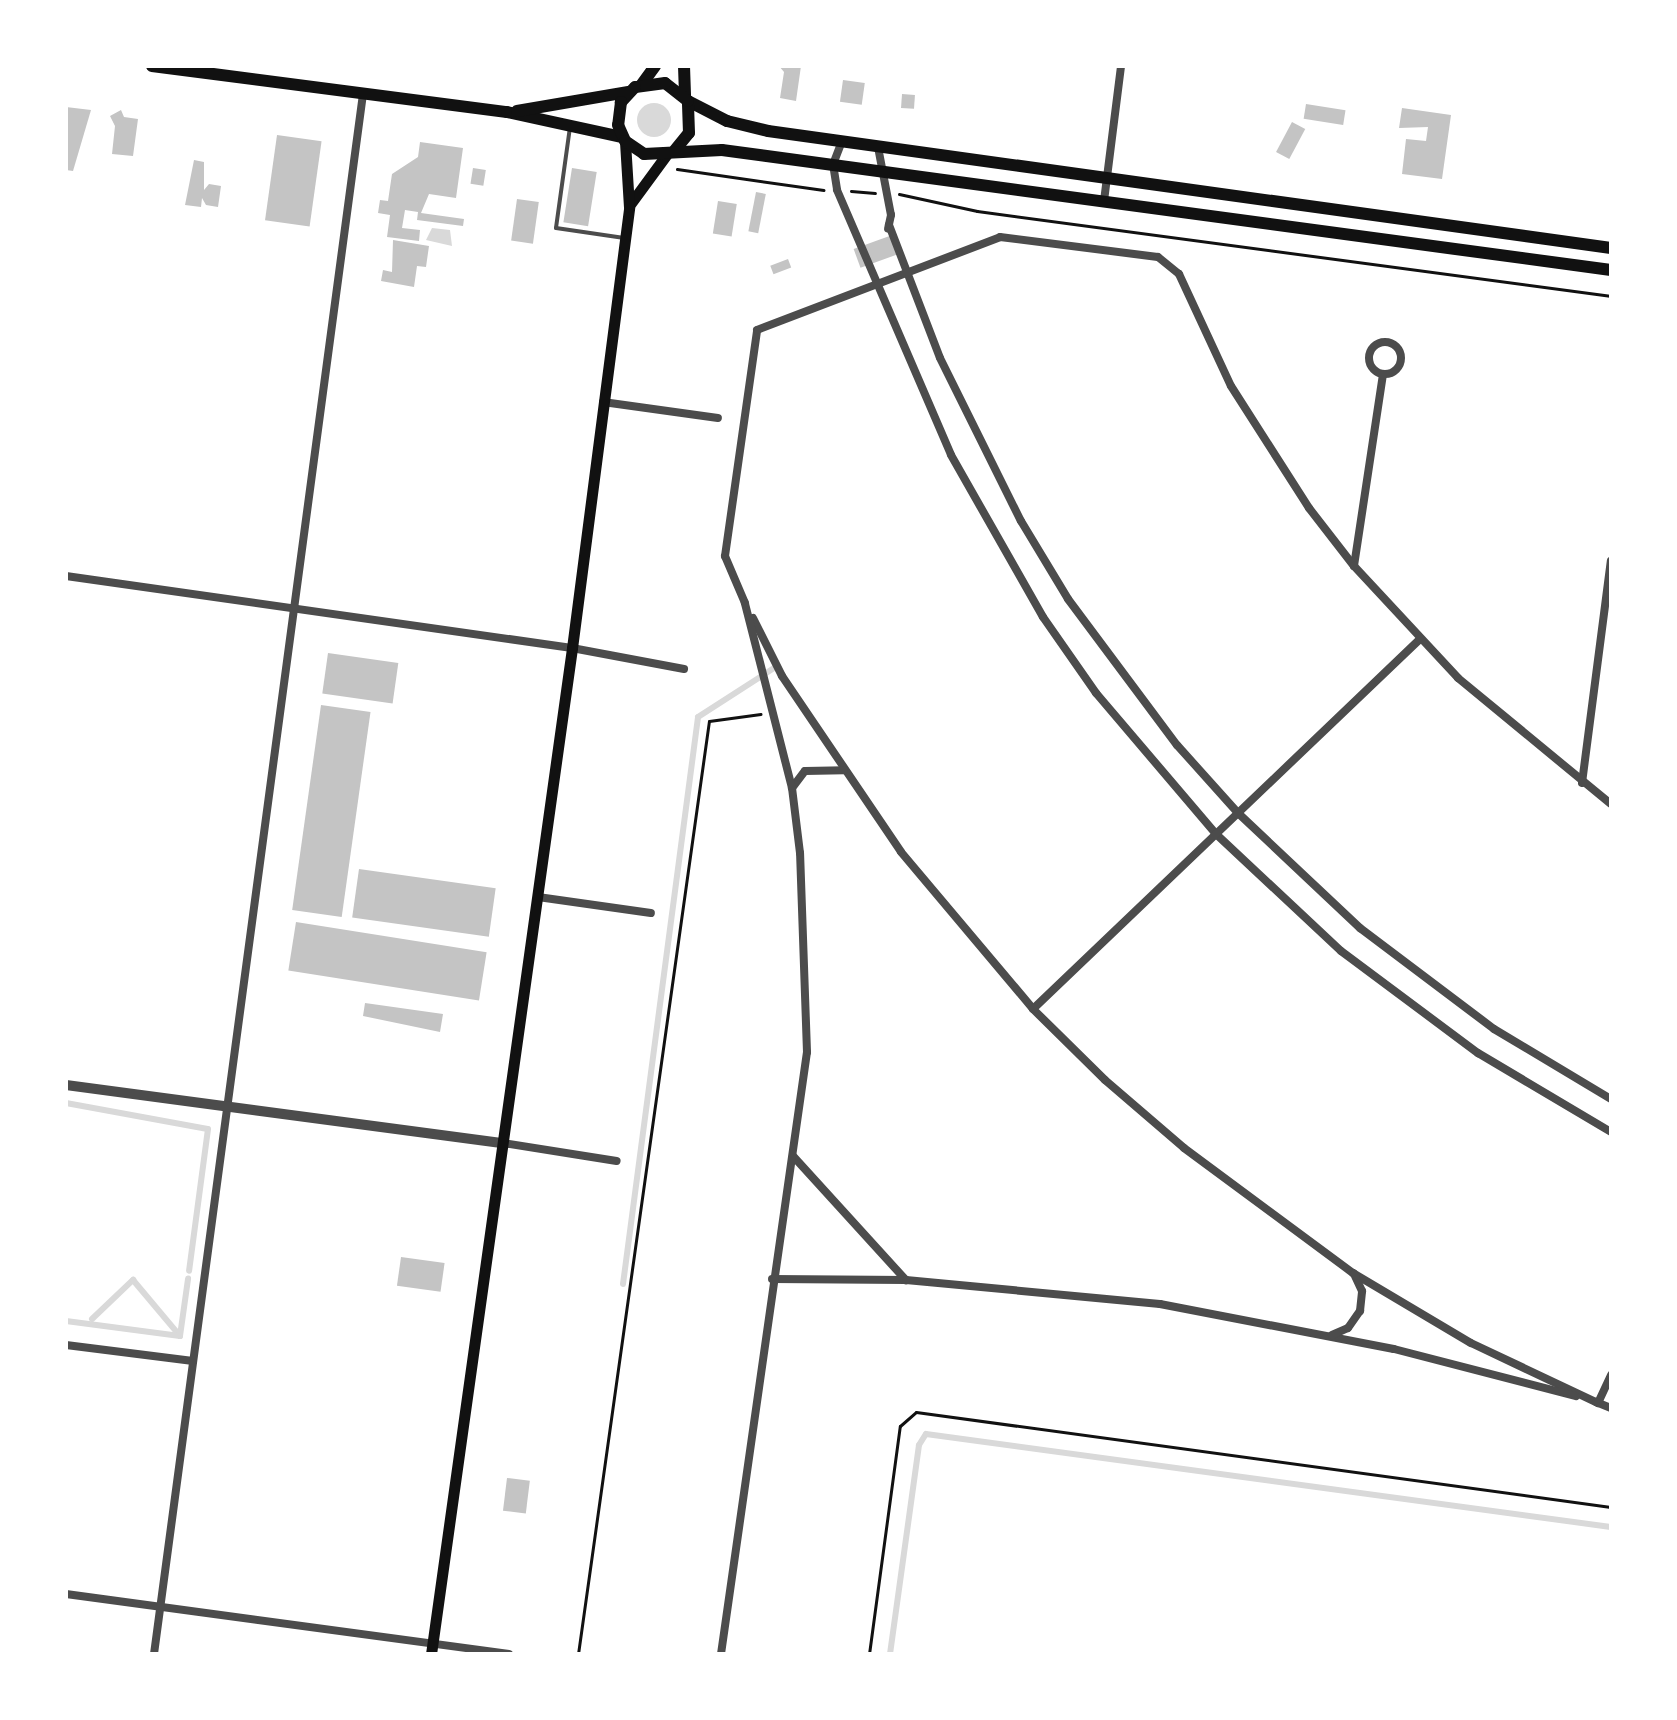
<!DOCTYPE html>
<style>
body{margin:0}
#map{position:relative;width:1677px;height:1720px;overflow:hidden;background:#fff;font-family:Helvetica,sans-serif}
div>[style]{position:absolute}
.water>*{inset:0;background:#d9d9d9}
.round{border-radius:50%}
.stream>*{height:6px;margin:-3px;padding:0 3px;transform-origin:3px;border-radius:3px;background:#d9d9d9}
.building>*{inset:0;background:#c4c4c4;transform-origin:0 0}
.path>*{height:3px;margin:-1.5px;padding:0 1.5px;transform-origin:1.5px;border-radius:1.5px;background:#111}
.service>*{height:4px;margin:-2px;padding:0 2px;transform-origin:2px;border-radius:2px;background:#4c4c4c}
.minor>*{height:8px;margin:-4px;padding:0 4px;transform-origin:4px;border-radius:4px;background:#4c4c4c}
.minor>.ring{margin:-4px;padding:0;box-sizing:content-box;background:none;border:8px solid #4c4c4c;border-radius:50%}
.tertiary>*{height:10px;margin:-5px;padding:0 5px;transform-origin:5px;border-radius:5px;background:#4c4c4c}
.secondary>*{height:11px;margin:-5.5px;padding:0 5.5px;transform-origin:5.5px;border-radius:5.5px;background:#111}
.primary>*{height:12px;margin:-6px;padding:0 6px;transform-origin:6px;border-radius:6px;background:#111}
span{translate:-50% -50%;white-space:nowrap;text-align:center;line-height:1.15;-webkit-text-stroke:6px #fff;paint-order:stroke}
.frame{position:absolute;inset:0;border:68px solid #fff;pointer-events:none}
</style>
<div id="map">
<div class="water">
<div class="round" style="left:637px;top:103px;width:34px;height:34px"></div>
<div style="clip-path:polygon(432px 228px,450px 230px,452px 246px,426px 240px)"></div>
</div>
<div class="stream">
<div style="left:66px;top:1103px;width:144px;rotate:10.4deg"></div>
<div style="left:208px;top:1129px;width:143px;rotate:97.6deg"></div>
<div style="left:623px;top:1284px;width:572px;rotate:-82.46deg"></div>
<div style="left:698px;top:717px;width:94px;rotate:-32.8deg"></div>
<div style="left:92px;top:1319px;width:57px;rotate:-43.6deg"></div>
<div style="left:133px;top:1280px;width:73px;rotate:50deg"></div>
<div style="left:66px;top:1321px;width:115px;rotate:7.5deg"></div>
<div style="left:180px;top:1336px;width:58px;rotate:-82deg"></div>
<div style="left:890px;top:1654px;width:211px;rotate:-82.1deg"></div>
<div style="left:919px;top:1445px;width:13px;rotate:-58deg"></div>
<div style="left:926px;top:1434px;width:691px;rotate:7.73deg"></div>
</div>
<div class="building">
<div style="clip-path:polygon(779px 66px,801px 66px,796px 101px,780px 98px,784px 72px)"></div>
<div style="left:843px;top:80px;width:22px;height:22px;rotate:8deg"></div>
<div style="left:902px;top:94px;width:13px;height:14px;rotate:4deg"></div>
<div style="left:1306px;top:104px;width:40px;height:15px;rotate:9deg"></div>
<div style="clip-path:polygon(66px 107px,91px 110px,73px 171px,66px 170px)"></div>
<div style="clip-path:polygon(1402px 108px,1451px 115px,1442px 179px,1402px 174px,1406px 139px,1426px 141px,1428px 127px,1399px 128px)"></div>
<div style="clip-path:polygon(121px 110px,124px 117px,138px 119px,133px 156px,112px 154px,115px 126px,110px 116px)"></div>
<div style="left:1292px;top:122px;width:15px;height:34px;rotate:28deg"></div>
<div style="left:277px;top:135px;width:45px;height:86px;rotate:8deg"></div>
<div style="clip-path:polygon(420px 142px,463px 148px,456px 198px,429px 194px,421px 213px,464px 219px,463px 226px,417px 220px,418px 212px,405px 210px,402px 228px,420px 230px,419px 241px,387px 237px,390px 215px,378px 213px,380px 200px,388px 201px,392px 174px,418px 157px)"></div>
<div style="clip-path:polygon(194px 160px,204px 162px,204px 190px,209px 184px,221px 186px,218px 207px,206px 205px,202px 198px,201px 207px,185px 205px)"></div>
<div style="left:473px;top:168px;width:13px;height:16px;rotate:9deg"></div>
<div style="left:572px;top:168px;width:25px;height:55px;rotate:9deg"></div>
<div style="left:756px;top:192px;width:10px;height:40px;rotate:11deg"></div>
<div style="left:517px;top:199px;width:22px;height:42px;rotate:8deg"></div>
<div style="left:718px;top:201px;width:19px;height:33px;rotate:9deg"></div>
<div style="left:895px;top:234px;width:20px;height:44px;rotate:70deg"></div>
<div style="clip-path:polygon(393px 240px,429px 246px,426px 267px,417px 266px,414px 287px,381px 281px,383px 270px,392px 272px)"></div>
<div style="left:788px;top:259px;width:9px;height:19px;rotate:69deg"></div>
<div style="left:328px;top:653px;width:71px;height:41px;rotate:8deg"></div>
<div style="left:321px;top:705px;width:50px;height:207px;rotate:8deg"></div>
<div style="left:359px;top:869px;width:138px;height:49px;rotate:8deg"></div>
<div style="left:296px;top:922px;width:193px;height:49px;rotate:9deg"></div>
<div style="clip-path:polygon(365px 1003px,443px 1014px,440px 1032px,363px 1016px)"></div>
<div style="left:401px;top:1257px;width:44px;height:29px;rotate:8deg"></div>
<div style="left:507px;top:1478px;width:23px;height:33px;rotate:7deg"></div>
</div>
<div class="path">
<div style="left:677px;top:169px;width:148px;rotate:8.2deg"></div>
<div style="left:851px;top:191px;width:24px;rotate:5deg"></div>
<div style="left:899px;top:194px;width:80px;rotate:12.3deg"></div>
<div style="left:977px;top:211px;width:640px;rotate:7.64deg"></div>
<div style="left:578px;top:1654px;width:942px;rotate:-82.01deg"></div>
<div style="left:709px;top:721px;width:52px;rotate:-7.7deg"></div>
<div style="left:869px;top:1654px;width:230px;rotate:-82.3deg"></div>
<div style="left:900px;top:1426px;width:21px;rotate:-41deg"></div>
<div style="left:916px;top:1412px;width:701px;rotate:7.78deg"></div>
</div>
<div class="service">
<div style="left:570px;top:127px;width:102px;rotate:97.9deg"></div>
<div style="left:556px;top:228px;width:69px;rotate:8.4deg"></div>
</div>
<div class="minor">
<div style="left:842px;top:141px;width:25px;rotate:111deg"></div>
<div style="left:833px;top:164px;width:26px;rotate:81deg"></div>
<div style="left:837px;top:190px;width:288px;rotate:66.7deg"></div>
<div style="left:951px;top:455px;width:186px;rotate:60.4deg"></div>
<div style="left:1043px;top:617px;width:93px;rotate:55.1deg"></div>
<div style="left:1096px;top:693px;width:185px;rotate:49.6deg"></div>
<div style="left:1216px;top:834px;width:171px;rotate:43.1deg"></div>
<div style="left:1341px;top:951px;width:171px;rotate:36.7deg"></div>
<div style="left:1478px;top:1053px;width:155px;rotate:30.7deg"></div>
<div style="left:878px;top:147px;width:69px;rotate:79.2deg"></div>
<div style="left:891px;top:215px;width:14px;rotate:102deg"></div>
<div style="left:1104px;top:201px;width:136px;rotate:-82.8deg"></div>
<div style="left:889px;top:225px;width:142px;rotate:69deg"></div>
<div style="left:940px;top:358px;width:182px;rotate:63.6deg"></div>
<div style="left:1021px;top:521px;width:91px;rotate:58.9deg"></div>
<div style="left:1068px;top:599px;width:182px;rotate:53.3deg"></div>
<div style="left:1177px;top:745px;width:91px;rotate:48.1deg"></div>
<div style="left:1238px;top:813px;width:168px;rotate:43.3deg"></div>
<div style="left:1360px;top:928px;width:168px;rotate:37deg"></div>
<div style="left:1494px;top:1029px;width:136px;rotate:30.9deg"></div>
<div class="ring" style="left:1369px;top:342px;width:24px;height:24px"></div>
<div style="left:603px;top:402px;width:116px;rotate:7.9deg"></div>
<div style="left:1354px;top:566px;width:194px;rotate:-81.4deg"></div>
<div style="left:66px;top:576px;width:511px;rotate:8.1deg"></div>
<div style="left:572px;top:648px;width:114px;rotate:10.6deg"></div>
<div style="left:753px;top:618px;width:65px;rotate:63.4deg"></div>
<div style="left:782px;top:676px;width:212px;rotate:55.9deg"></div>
<div style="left:901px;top:852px;width:205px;rotate:49.9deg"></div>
<div style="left:1033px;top:1009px;width:101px;rotate:44.6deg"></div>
<div style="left:1105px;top:1080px;width:104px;rotate:40.7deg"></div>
<div style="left:1184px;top:1148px;width:210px;rotate:36.5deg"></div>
<div style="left:1353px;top:1273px;width:137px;rotate:30.7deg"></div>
<div style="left:1471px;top:1343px;width:140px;rotate:25.3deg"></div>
<div style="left:1582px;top:783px;width:224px;rotate:-82.6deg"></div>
<div style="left:792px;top:788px;width:21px;rotate:-53deg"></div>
<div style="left:805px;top:771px;width:39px;rotate:-1deg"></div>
<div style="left:538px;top:897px;width:114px;rotate:8.1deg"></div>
<div style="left:1033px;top:1009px;width:534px;rotate:-43.71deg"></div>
<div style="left:503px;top:1143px;width:115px;rotate:9deg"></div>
<div style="left:793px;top:1156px;width:168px;rotate:47.7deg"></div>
<div style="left:772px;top:1279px;width:134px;rotate:0.4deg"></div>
<div style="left:906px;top:1280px;width:255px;rotate:5.4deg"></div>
<div style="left:1160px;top:1304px;width:238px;rotate:10.9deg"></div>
<div style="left:1394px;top:1349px;width:188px;rotate:14.5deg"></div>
<div style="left:1332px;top:1335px;width:17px;rotate:-24deg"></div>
<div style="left:1348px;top:1328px;width:21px;rotate:-55deg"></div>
<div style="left:1360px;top:1311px;width:20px;rotate:-84deg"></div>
<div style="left:1362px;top:1291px;width:19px;rotate:-115deg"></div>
<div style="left:66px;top:1345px;width:128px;rotate:7.2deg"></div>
<div style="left:1596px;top:1402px;width:16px;rotate:22deg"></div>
<div style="left:1598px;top:1403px;width:31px;rotate:-65deg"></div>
<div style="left:66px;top:1594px;width:447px;rotate:7.7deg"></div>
<div style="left:154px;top:1654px;width:1575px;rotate:-82.37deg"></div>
<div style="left:721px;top:1654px;width:608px;rotate:-81.87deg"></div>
<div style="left:807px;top:1052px;width:199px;rotate:-92deg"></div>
<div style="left:800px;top:853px;width:65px;rotate:-97deg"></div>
<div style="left:792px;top:788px;width:191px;rotate:-104.3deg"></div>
<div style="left:745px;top:603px;width:51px;rotate:-113.1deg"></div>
<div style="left:725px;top:556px;width:228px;rotate:-81.9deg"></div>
<div style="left:757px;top:330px;width:260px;rotate:-20.9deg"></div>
<div style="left:1000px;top:237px;width:159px;rotate:7.2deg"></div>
<div style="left:1158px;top:257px;width:27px;rotate:39deg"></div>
<div style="left:1179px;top:274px;width:123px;rotate:65.1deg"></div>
<div style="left:1231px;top:386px;width:145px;rotate:57.4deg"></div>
<div style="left:1309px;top:508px;width:73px;rotate:52.2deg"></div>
<div style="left:1354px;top:566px;width:153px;rotate:47.1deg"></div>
<div style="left:1458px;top:678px;width:198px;rotate:39.5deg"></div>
</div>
<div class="tertiary">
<div style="left:66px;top:1085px;width:441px;rotate:7.6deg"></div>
</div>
<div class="secondary">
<div style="left:631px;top:203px;width:61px;rotate:-53.7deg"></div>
<div style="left:431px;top:1654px;width:1016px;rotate:-82.02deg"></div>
<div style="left:572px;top:648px;width:445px;rotate:-82.6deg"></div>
<div style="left:629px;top:207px;width:66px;rotate:-93.5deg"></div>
</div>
<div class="primary">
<div style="left:152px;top:66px;width:358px;rotate:7.4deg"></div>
<div style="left:507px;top:112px;width:118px;rotate:12.3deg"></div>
<div style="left:684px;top:66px;width:31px;rotate:88deg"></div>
<div style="left:642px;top:84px;width:22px;rotate:-54deg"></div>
<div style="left:688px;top:101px;width:44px;rotate:27.1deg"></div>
<div style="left:727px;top:121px;width:42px;rotate:13.7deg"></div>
<div style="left:768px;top:131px;width:851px;rotate:7.9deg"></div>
<div style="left:517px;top:111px;width:113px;rotate:-9.7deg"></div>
<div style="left:675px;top:150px;width:22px;rotate:-51deg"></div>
<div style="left:689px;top:133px;width:32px;rotate:-92deg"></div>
<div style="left:688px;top:101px;width:29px;rotate:-142deg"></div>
<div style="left:665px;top:83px;width:30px;rotate:172deg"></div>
<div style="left:635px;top:87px;width:21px;rotate:133deg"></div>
<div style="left:621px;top:102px;width:23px;rotate:97deg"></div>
<div style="left:618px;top:125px;width:17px;rotate:66deg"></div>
<div style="left:625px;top:141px;width:23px;rotate:34deg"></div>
<div style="left:644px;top:154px;width:78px;rotate:-2.9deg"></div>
<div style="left:722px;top:150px;width:897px;rotate:7.69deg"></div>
</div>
<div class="frame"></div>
</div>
